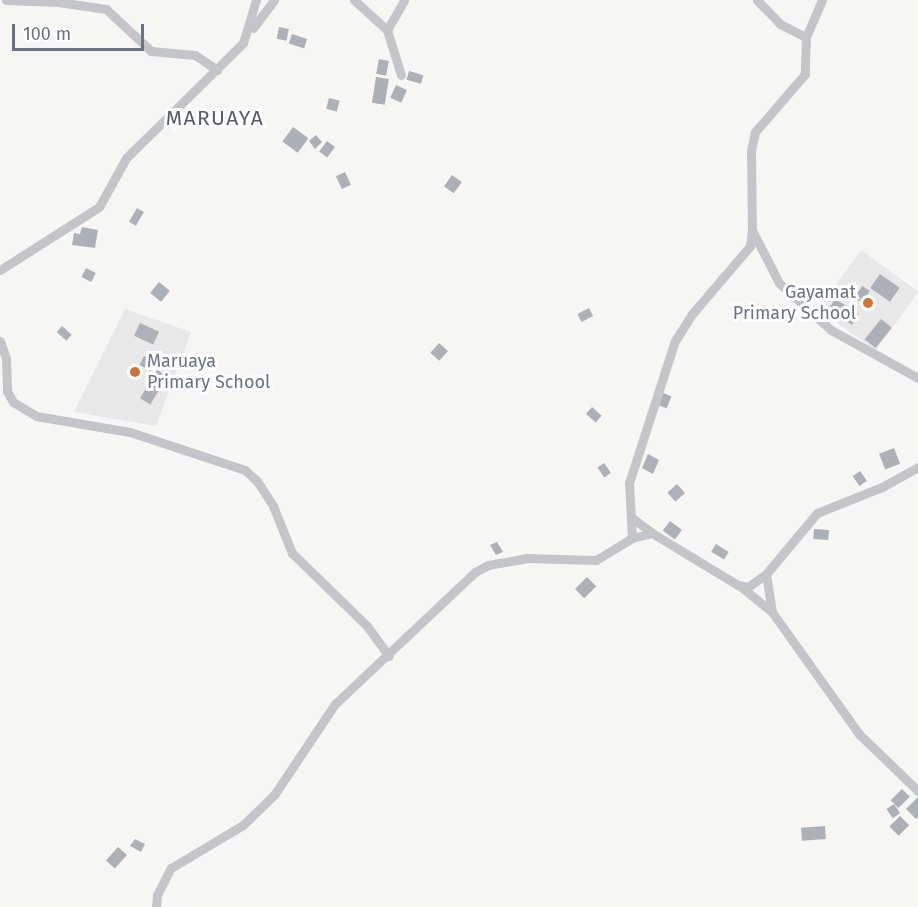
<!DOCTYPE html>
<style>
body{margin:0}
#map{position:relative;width:918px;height:907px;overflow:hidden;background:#f6f7f4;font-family:"Fira Sans",sans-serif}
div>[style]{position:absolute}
.built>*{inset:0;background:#e7e8e7;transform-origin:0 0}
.building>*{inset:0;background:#acb0b7;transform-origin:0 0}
.minor>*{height:9px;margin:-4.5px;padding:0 4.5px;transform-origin:4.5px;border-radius:4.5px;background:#c3c5c9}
.dots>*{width:16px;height:16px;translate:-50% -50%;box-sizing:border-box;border:3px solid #fff;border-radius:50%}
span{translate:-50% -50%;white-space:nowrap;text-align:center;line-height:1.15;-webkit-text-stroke:6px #fff;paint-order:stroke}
.poi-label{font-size:18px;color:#697382}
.right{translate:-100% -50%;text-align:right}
.left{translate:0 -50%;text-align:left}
.quarter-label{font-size:21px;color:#565d68;letter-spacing:1.5px}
.scale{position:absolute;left:12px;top:24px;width:132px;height:27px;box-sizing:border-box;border:3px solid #697382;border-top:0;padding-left:8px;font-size:18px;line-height:21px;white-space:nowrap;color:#697382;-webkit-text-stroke:4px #fff;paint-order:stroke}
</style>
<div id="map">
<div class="built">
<div style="left:861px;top:250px;width:71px;height:73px;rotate:36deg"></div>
<div style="clip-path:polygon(125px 309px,191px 332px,156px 426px,74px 412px)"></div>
</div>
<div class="building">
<div style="left:279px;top:27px;width:10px;height:12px;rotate:11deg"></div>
<div style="left:292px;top:34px;width:16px;height:10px;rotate:18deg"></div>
<div style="left:379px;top:59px;width:10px;height:15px;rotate:11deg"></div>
<div style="left:409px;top:71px;width:15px;height:9px;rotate:16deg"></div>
<div style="left:376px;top:77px;width:13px;height:26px;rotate:9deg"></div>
<div style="left:396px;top:85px;width:12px;height:14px;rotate:24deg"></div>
<div style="left:329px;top:98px;width:11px;height:11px;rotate:15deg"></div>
<div style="left:293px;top:127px;width:19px;height:18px;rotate:36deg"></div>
<div style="clip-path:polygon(316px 135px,322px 142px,315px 149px,309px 141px)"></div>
<div style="left:327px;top:141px;width:10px;height:13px;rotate:37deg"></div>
<div style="left:345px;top:172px;width:14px;height:10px;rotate:65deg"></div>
<div style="left:452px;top:175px;width:12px;height:14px;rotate:35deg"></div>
<div style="left:137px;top:208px;width:8px;height:16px;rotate:30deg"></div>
<div style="clip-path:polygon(82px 227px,98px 230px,95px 248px,72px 245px,74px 233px,80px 234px)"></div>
<div style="left:86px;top:268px;width:11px;height:10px;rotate:27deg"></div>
<div style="left:880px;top:274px;width:24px;height:17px;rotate:35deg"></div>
<div style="left:159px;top:282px;width:14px;height:14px;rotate:39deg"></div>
<div style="left:862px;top:286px;width:9px;height:14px;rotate:32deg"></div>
<div style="left:835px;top:299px;width:28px;height:13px;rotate:32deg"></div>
<div style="left:589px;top:308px;width:9px;height:13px;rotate:63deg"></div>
<div style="left:881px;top:319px;width:14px;height:26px;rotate:39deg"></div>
<div style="left:140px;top:323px;width:21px;height:14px;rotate:25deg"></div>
<div style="left:62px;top:326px;width:13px;height:8px;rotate:42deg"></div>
<div style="left:439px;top:343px;width:12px;height:13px;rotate:42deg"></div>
<div style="left:144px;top:356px;width:13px;height:10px;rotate:27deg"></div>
<div style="left:157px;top:370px;width:12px;height:33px;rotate:31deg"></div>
<div style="left:663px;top:393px;width:9px;height:13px;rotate:21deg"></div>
<div style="left:592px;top:407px;width:13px;height:9px;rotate:42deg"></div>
<div style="left:894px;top:448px;width:17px;height:16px;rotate:69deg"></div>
<div style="clip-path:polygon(648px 454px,659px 460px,653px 474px,642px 468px)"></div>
<div style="left:604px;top:463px;width:12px;height:8px;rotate:55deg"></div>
<div style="left:860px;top:471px;width:12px;height:9px;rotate:55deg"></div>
<div style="left:677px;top:484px;width:12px;height:13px;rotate:48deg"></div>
<div style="left:670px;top:521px;width:15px;height:12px;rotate:37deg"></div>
<div style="left:814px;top:529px;width:15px;height:10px;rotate:4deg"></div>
<div style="clip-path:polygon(497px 542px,503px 552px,496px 555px,490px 545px)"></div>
<div style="left:716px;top:544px;width:15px;height:9px;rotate:32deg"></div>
<div style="left:587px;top:577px;width:13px;height:17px;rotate:45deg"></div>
<div style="left:902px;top:789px;width:11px;height:16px;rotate:45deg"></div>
<div style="clip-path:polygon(918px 797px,918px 817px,916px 819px,906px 809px)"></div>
<div style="left:894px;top:804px;width:11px;height:9px;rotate:56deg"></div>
<div style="left:900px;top:816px;width:13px;height:15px;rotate:45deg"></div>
<div style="left:825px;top:826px;width:13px;height:24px;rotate:86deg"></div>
<div style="clip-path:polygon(135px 839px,145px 844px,141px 852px,130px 846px)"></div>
<div style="left:118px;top:847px;width:12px;height:18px;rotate:42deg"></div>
</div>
<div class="minor">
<div style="left:6px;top:0;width:52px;rotate:2.2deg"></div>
<div style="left:58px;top:2px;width:49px;rotate:8.3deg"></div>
<div style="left:106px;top:9px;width:62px;rotate:43deg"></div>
<div style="left:151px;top:51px;width:44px;rotate:5.2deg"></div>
<div style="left:195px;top:55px;width:27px;rotate:34deg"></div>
<div style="left:354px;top:0;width:45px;rotate:42.3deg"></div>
<div style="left:387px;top:30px;width:47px;rotate:72.7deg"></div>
<div style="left:757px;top:0;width:33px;rotate:46deg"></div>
<div style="left:780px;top:24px;width:29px;rotate:27deg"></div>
<div style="left:822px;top:0;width:40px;rotate:113.4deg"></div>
<div style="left:806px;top:37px;width:37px;rotate:92deg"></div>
<div style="left:805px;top:74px;width:77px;rotate:130.8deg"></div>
<div style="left:755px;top:132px;width:19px;rotate:102deg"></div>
<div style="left:751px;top:151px;width:79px;rotate:89.3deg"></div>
<div style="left:752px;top:230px;width:59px;rotate:63deg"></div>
<div style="left:779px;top:283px;width:70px;rotate:42.1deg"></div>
<div style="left:831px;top:330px;width:99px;rotate:28.9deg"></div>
<div style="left:253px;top:28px;width:35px;rotate:-53deg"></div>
<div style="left:387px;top:30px;width:34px;rotate:-60deg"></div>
<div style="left:0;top:270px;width:117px;rotate:-32.5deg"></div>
<div style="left:99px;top:207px;width:56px;rotate:-61.1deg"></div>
<div style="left:126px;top:158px;width:164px;rotate:-44.5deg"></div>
<div style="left:243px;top:43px;width:45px;rotate:-73.2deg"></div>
<div style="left:0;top:341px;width:18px;rotate:71deg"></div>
<div style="left:6px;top:358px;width:33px;rotate:88deg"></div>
<div style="left:7px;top:391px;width:13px;rotate:61deg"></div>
<div style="left:13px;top:402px;width:27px;rotate:31deg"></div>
<div style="left:36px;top:416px;width:95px;rotate:9.7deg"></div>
<div style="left:130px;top:432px;width:121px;rotate:18.3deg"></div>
<div style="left:245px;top:470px;width:16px;rotate:43deg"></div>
<div style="left:257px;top:481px;width:30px;rotate:57deg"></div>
<div style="left:273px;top:506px;width:51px;rotate:68deg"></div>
<div style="left:292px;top:553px;width:105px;rotate:44.2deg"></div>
<div style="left:367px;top:626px;width:37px;rotate:54deg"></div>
<div style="left:631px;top:517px;width:26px;rotate:37deg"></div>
<div style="left:632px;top:538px;width:55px;rotate:-93.1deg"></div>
<div style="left:629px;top:483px;width:149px;rotate:-72.1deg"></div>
<div style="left:675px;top:341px;width:32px;rotate:-58deg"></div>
<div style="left:692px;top:314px;width:89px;rotate:-49.5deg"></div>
<div style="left:750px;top:246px;width:16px;rotate:-83deg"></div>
<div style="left:766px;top:574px;width:38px;rotate:81deg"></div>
<div style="left:740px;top:586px;width:41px;rotate:39.1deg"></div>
<div style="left:772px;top:612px;width:150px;rotate:54.5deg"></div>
<div style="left:859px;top:734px;width:82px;rotate:44deg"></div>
<div style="left:156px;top:907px;width:12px;rotate:-85deg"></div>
<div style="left:157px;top:895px;width:30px;rotate:-63deg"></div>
<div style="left:171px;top:868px;width:84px;rotate:-30.8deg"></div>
<div style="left:243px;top:825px;width:43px;rotate:-44.1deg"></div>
<div style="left:274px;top:795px;width:110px;rotate:-56.2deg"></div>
<div style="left:335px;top:704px;width:192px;rotate:-43.3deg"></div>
<div style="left:475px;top:572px;width:15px;rotate:-28deg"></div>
<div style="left:488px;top:565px;width:39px;rotate:-10deg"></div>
<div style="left:526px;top:558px;width:70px;rotate:1.6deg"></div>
<div style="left:596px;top:560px;width:42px;rotate:-31.4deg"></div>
<div style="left:632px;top:538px;width:21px;rotate:-14deg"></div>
<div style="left:652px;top:533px;width:100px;rotate:31.2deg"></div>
<div style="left:738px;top:585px;width:10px;rotate:11deg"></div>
<div style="left:748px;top:587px;width:22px;rotate:-36deg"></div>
<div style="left:766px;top:574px;width:80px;rotate:-50.1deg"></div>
<div style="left:817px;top:513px;width:70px;rotate:-21.8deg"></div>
<div style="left:882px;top:487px;width:41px;rotate:-29.1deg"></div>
</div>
<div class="dots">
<div style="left:868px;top:303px;background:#d27138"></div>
<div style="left:135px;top:372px;background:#d27138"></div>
</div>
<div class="poi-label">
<span class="right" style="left:856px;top:303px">Gayamat<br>Primary School</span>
<span class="left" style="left:147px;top:372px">Maruaya<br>Primary School</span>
</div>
<div class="quarter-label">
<span style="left:215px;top:118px">MARUAYA</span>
</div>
<div class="scale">100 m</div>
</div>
